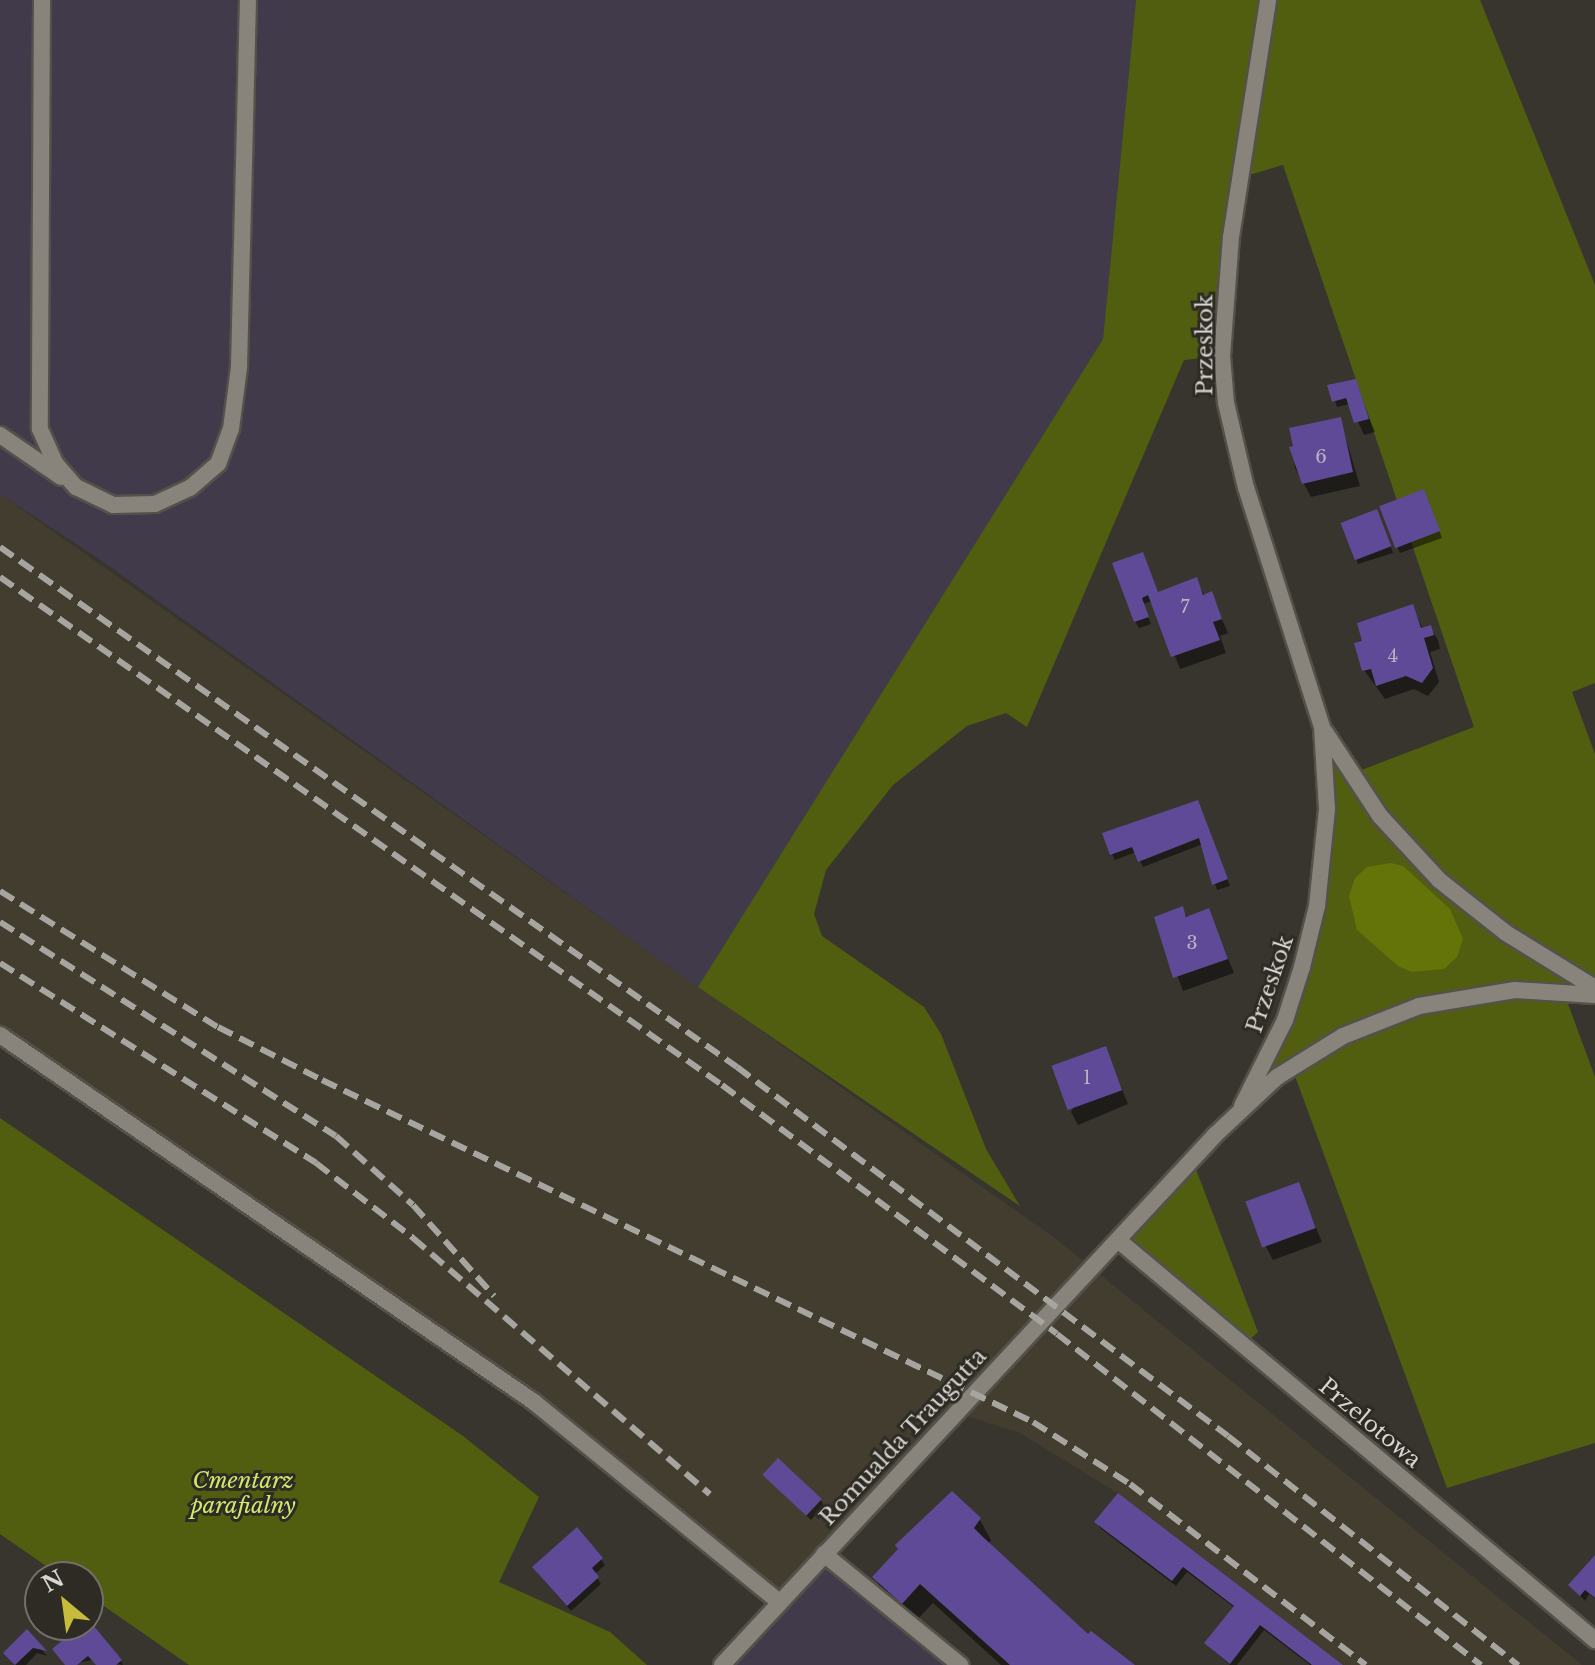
<!DOCTYPE html>
<style>
body{margin:0}
#map{position:relative;width:1595px;height:1665px;overflow:hidden;background:#38352e;font-family:"Libre Baskerville",serif}
div>[style]{position:absolute}
.built>*{inset:0;background:#433d30}
.industrial>*{inset:0;background:#403a4b}
.green>*{inset:0;background:#525e0f}
.forest>*{inset:0;background:#657408}
.shadow>*{inset:0;background:#0007}
.building>*{inset:0;background:#5e4a97;transform-origin:0 0}
.roads{filter:drop-shadow(2px 0 #53514a) drop-shadow(-2px 0 #53514a) drop-shadow(0 2px #53514a) drop-shadow(0 -2px #53514a)}
.service>*{height:16px;margin:-8px;padding:0 8px;transform-origin:8px;border-radius:8px;background:#88847c}
.minor>*{height:16px;margin:-8px;padding:0 8px;transform-origin:8px;border-radius:8px;background:#88847c}
.tertiary>*{height:16px;margin:-8px;padding:0 8px;transform-origin:8px;border-radius:8px;background:#88847c}
.rail>*{height:6px;margin-top:-3px;transform-origin:0;background:repeating-linear-gradient(90deg,#a7a5a0 0 16px,transparent 0 24px)}
span{translate:-50% -50%;white-space:nowrap;text-align:center;line-height:1.15;-webkit-text-stroke:6px #2e2b25;paint-order:stroke}
.number-label{font-size:18px;color:#b9b2c2}
.number-label span{-webkit-text-stroke-width:0}
.street-label{font-size:22px;color:#d7d5d1}
.park-label{font-size:22px;color:#d0e86d;font-style:italic}
.north{position:absolute;left:24px;top:1561px;width:80px;height:80px;box-sizing:border-box;background:#2e2b25;border:2px solid #726f6a;border-radius:50%;rotate:331deg;font-size:22px;font-weight:700;line-height:32px;text-align:center;color:#d7d5d1}
.north::after{content:'';display:block;margin:auto;width:28px;height:36px;background:#c7bb3c;clip-path:polygon(50% 0,100% 100%,50% 72%,0 100%)}
</style>
<div id="map">
<div class="built">
<div style="clip-path:polygon(0 494px,1056px 1239px,1582px 1665px,1343px 1665px,1118px 1493px,1018px 1432px,956px 1413px,779px 1602px,534px 1402px,0 1035px)"></div>
</div>
<div class="industrial">
<div style="clip-path:polygon(0 0,1136px 0,1103px 339px,698px 987px,99px 559px,0 494px)"></div>
<div style="clip-path:polygon(824px 1554px,960px 1665px,722px 1665px)"></div>
</div>
<div class="green">
<div style="clip-path:polygon(1136px 0,1480px 0,1595px 285px,1595px 683px,1572px 692px,1595px 754px,1595px 995px,1564px 993px,1595px 1077px,1595px 1443px,1447px 1488px,1292px 1068px,1242px 1106px,1285px 1020px,1317px 906px,1322px 727px,1351px 774px,1474px 727px,1283px 165px,1239px 178px,1222px 356px,1184px 360px,1027px 727px,1006px 713px,967px 726px,893px 785px,826px 870px,814px 914px,822px 936px,924px 1007px,941px 1034px,986px 1149px,1020px 1206px,698px 987px,1103px 339px)"></div>
<div style="clip-path:polygon(0 1118px,463px 1436px,539px 1497px,499px 1582px,610px 1632px,647px 1665px,189px 1665px,88px 1595px,88px 1577px,62px 1577px,0 1534px)"></div>
<div style="clip-path:polygon(1192px 1159px,1258px 1332px,1243px 1346px,1118px 1240px)"></div>
</div>
<div class="forest">
<div style="clip-path:polygon(1391px 863px,1403px 866px,1450px 909px,1463px 939px,1457px 957px,1444px 969px,1412px 972px,1398px 966px,1357px 930px,1349px 896px,1355px 878px,1367px 867px)"></div>
</div>
<div class="shadow">
<div style="clip-path:polygon(1330px 386px,1361px 397px,1375px 432px,1364px 435px,1350px 404px,1337px 407px)"></div>
<div style="clip-path:polygon(1340px 419px,1360px 486px,1311px 497px,1295px 468px,1292px 430px)"></div>
<div style="clip-path:polygon(1427px 497px,1442px 538px,1400px 553px,1397px 547px)"></div>
<div style="clip-path:polygon(1380px 517px,1393px 553px,1358px 564px,1342px 523px)"></div>
<div style="clip-path:polygon(1146px 561px,1158px 594px,1196px 580px,1205px 596px,1211px 594px,1228px 633px,1220px 636px,1226px 653px,1180px 669px,1153px 601px,1143px 604px,1151px 624px,1139px 628px,1135px 621px)"></div>
<div style="clip-path:polygon(1412px 606px,1423px 629px,1430px 627px,1438px 640px,1440px 649px,1430px 652px,1439px 682px,1428px 696px,1414px 689px,1385px 699px,1364px 670px,1364px 642px)"></div>
<div style="clip-path:polygon(1201px 808px,1230px 886px,1217px 890px,1203px 844px,1143px 867px,1136px 852px,1115px 860px,1112px 854px)"></div>
<div style="clip-path:polygon(1182px 908px,1188px 918px,1209px 911px,1234px 973px,1183px 991px,1156px 918px)"></div>
<div style="clip-path:polygon(1105px 1048px,1128px 1104px,1078px 1125px,1071px 1112px)"></div>
<div style="clip-path:polygon(1298px 1184px,1322px 1242px,1273px 1260px,1266px 1247px)"></div>
<div style="clip-path:polygon(764px 1475px,821px 1500px,824px 1506px,811px 1520px)"></div>
<div style="clip-path:polygon(1118px 1496px,1340px 1665px,1310px 1665px,1264px 1630px,1237px 1665px,1230px 1665px,1206px 1644px,1235px 1608px,1187px 1572px,1176px 1586px,1100px 1528px,1097px 1522px)"></div>
<div style="clip-path:polygon(980px 1520px,991px 1540px,988px 1544px,1079px 1628px,1131px 1665px,1001px 1665px,933px 1603px,914px 1623px,887px 1598px,875px 1578px)"></div>
<div style="clip-path:polygon(1595px 1558px,1595px 1599px,1589px 1594px,1585px 1601px,1571px 1585px)"></div>
<div style="clip-path:polygon(601px 1559px,605px 1565px,595px 1574px,601px 1584px,571px 1611px,538px 1574px)"></div>
<div style="clip-path:polygon(88px 1622px,121px 1661px,123px 1665px,93px 1660px,65px 1665px)"></div>
<div style="clip-path:polygon(27px 1632px,47px 1656px,37px 1653px,26px 1665px,15px 1665px,6px 1653px)"></div>
</div>
<div class="building">
<div style="clip-path:polygon(1356px 379px,1369px 419px,1354px 423px,1346px 398px,1332px 402px,1327px 385px)"></div>
<div style="clip-path:polygon(1341px 417px,1353px 472px,1302px 484px,1289px 447px,1293px 446px,1289px 428px)"></div>
<div style="left:1424px;top:489px;width:45px;height:48px;rotate:69deg"></div>
<div style="left:1377px;top:509px;width:40px;height:39px;rotate:69deg"></div>
<div style="clip-path:polygon(1143px 552px,1158px 592px,1197px 577px,1203px 595px,1212px 591px,1222px 619px,1213px 622px,1220px 640px,1171px 657px,1148px 595px,1142px 598px,1149px 617px,1134px 622px,1112px 563px)"></div>
<div style="clip-path:polygon(1413px 604px,1421px 628px,1431px 625px,1434px 635px,1424px 638px,1433px 668px,1422px 683px,1406px 676px,1376px 686px,1371px 669px,1362px 671px,1354px 643px,1362px 641px,1357px 623px)"></div>
<div style="clip-path:polygon(1198px 800px,1228px 879px,1212px 885px,1199px 838px,1138px 862px,1132px 847px,1110px 855px,1102px 833px)"></div>
<div style="clip-path:polygon(1183px 906px,1186px 917px,1209px 908px,1228px 959px,1173px 978px,1154px 917px)"></div>
<div style="left:1106px;top:1046px;width:47px;height:58px;rotate:70deg"></div>
<div style="left:1299px;top:1182px;width:49px;height:57px;rotate:70deg"></div>
<div style="left:778px;top:1458px;width:60px;height:23px;rotate:43deg"></div>
<div style="clip-path:polygon(952px 1491px,981px 1518px,974px 1528px,983px 1537px,1088px 1634px,1091px 1631px,1135px 1665px,1010px 1665px,920px 1584px,902px 1604px,872px 1577px,898px 1549px,895px 1545px)"></div>
<div style="clip-path:polygon(1118px 1493px,1195px 1552px,1343px 1665px,1312px 1665px,1260px 1625px,1230px 1664px,1204px 1643px,1234px 1606px,1183px 1567px,1172px 1581px,1094px 1522px)"></div>
<div style="clip-path:polygon(577px 1527px,603px 1558px,592px 1568px,599px 1577px,567px 1606px,532px 1567px)"></div>
<div style="clip-path:polygon(1595px 1555px,1595px 1598px,1585px 1590px,1580px 1596px,1568px 1585px)"></div>
<div style="clip-path:polygon(88px 1619px,122px 1660px,116px 1665px,96px 1665px,88px 1656px,77px 1665px,65px 1665px,52px 1649px,81px 1625px,88px 1625px)"></div>
<div style="clip-path:polygon(27px 1629px,47px 1651px,33px 1648px,15px 1665px,3px 1653px)"></div>
</div>
<div class="roads">
<div class="service">
<div style="left:42px;top:0;width:429px;rotate:90.3deg"></div>
<div style="left:40px;top:429px;width:37px;rotate:66deg"></div>
<div style="left:55px;top:463px;width:32px;rotate:49deg"></div>
<div style="left:76px;top:487px;width:41px;rotate:25.9deg"></div>
<div style="left:113px;top:505px;width:42px;rotate:-1.4deg"></div>
<div style="left:155px;top:504px;width:38px;rotate:-25deg"></div>
<div style="left:190px;top:488px;width:37px;rotate:-41deg"></div>
<div style="left:218px;top:464px;width:37px;rotate:-70deg"></div>
<div style="left:231px;top:429px;width:63px;rotate:-82.6deg"></div>
<div style="left:239px;top:367px;width:367px;rotate:-88.6deg"></div>
<div style="left:0;top:435px;width:74px;rotate:34.5deg"></div>
<div style="left:0;top:1035px;width:648px;rotate:34.5deg"></div>
<div style="left:534px;top:1402px;width:316px;rotate:39.2deg"></div>
<div style="left:824px;top:1554px;width:176px;rotate:39.2deg"></div>
</div>
<div class="minor">
<div style="left:1325px;top:732px;width:100px;rotate:56.8deg"></div>
<div style="left:1380px;top:816px;width:87px;rotate:47.3deg"></div>
<div style="left:1439px;top:880px;width:85px;rotate:38.3deg"></div>
<div style="left:1506px;top:933px;width:105px;rotate:31.7deg"></div>
<div style="left:1242px;top:1106px;width:96px;rotate:-63.4deg"></div>
<div style="left:1285px;top:1020px;width:56px;rotate:-72.2deg"></div>
<div style="left:1302px;top:967px;width:63px;rotate:-76.2deg"></div>
<div style="left:1317px;top:906px;width:98px;rotate:-84.1deg"></div>
<div style="left:1327px;top:809px;width:82px;rotate:-93.5deg"></div>
<div style="left:1322px;top:727px;width:251px;rotate:-107.6deg"></div>
<div style="left:1246px;top:488px;width:87px;rotate:-103.2deg"></div>
<div style="left:1226px;top:403px;width:47px;rotate:-94.9deg"></div>
<div style="left:1222px;top:356px;width:119px;rotate:-85.7deg"></div>
<div style="left:1231px;top:237px;width:240px;rotate:-81.1deg"></div>
<div style="left:1118px;top:1240px;width:623px;rotate:39.98deg"></div>
</div>
<div class="tertiary">
<div style="left:722px;top:1665px;width:724px;rotate:-47.07deg"></div>
<div style="left:1215px;top:1135px;width:85px;rotate:-43.1deg"></div>
<div style="left:1277px;top:1077px;width:78px;rotate:-31.8deg"></div>
<div style="left:1343px;top:1036px;width:82px;rotate:-21.5deg"></div>
<div style="left:1419px;top:1006px;width:97px;rotate:-9.5deg"></div>
<div style="left:1515px;top:990px;width:80px;rotate:3.6deg"></div>
</div>
</div>
<div class="rail">
<div style="left:0;top:547px;width:902px;rotate:35.21deg"></div>
<div style="left:737px;top:1067px;width:614px;rotate:36.93deg"></div>
<div style="left:1228px;top:1436px;width:370px;rotate:38.3deg"></div>
<div style="left:0;top:577px;width:883px;rotate:35.13deg"></div>
<div style="left:722px;top:1085px;width:417px;rotate:36.6deg"></div>
<div style="left:1057px;top:1334px;width:538px;rotate:37.98deg"></div>
<div style="left:0;top:891px;width:257px;rotate:32deg"></div>
<div style="left:218px;top:1027px;width:117px;rotate:27deg"></div>
<div style="left:322px;top:1080px;width:789px;rotate:25.69deg"></div>
<div style="left:1033px;top:1422px;width:115px;rotate:32.6deg"></div>
<div style="left:1130px;top:1484px;width:297px;rotate:37.5deg"></div>
<div style="left:0;top:922px;width:398px;rotate:32.5deg"></div>
<div style="left:336px;top:1136px;width:103px;rotate:41.9deg"></div>
<div style="left:413px;top:1205px;width:122px;rotate:48.3deg"></div>
<div style="left:0;top:963px;width:374px;rotate:32.3deg"></div>
<div style="left:316px;top:1163px;width:123px;rotate:37.7deg"></div>
<div style="left:413px;top:1238px;width:392px;rotate:40.8deg"></div>
</div>
<div class="number-label">
<span style="left:1321px;top:457px">6</span>
<span style="left:1185px;top:607px">7</span>
<span style="left:1393px;top:656px">4</span>
<span style="left:1192px;top:943px">3</span>
<span style="left:1087px;top:1078px">1</span>
</div>
<div class="street-label">
<span style="left:1205px;top:345px;rotate:-90deg">Przeskok</span>
<span style="left:1270px;top:984px;rotate:-71deg">Przeskok</span>
<span style="left:1370px;top:1423px;rotate:40deg">Przelotowa</span>
<span style="left:903px;top:1437px;rotate:-47deg">Romualda Traugutta</span>
</div>
<div class="park-label">
<span style="left:243px;top:1493px">Cmentarz<br>parafialny</span>
</div>
<div class="north">N</div>
</div>
